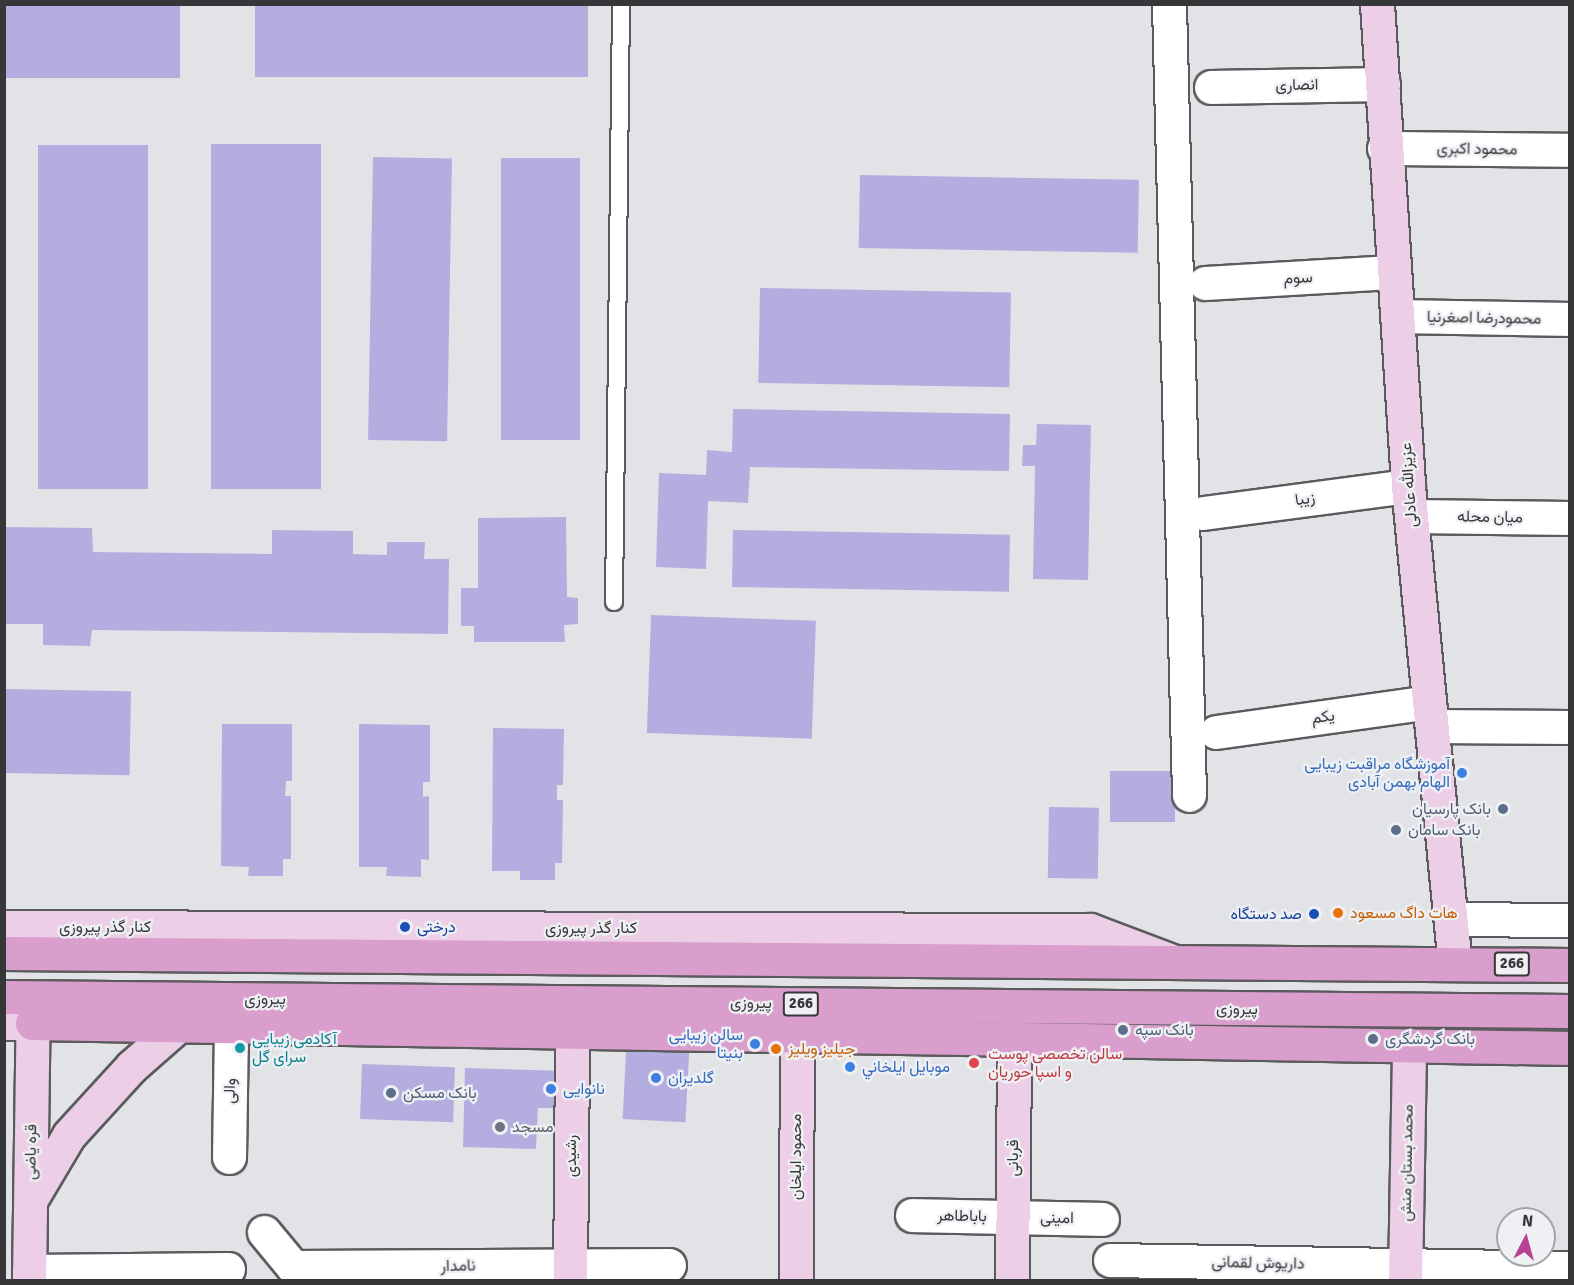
<!DOCTYPE html>
<meta charset="utf-8">
<style>
body{margin:0}
#map{position:relative;width:1574px;height:1285px;overflow:hidden;background:#e2e3e6;font-family:Signika,Vazirmatn,sans-serif}
div>[style]{position:absolute}
.building>*{inset:0;background:#b3aedf;transform-origin:0 0}
.roads{filter:drop-shadow(2px 0 #5b5b5e) drop-shadow(-2px 0 #5b5b5e) drop-shadow(0 2px #5b5b5e) drop-shadow(0 -2px #5b5b5e)}
.lane>*{height:16px;margin:-8px;padding:0 8px;transform-origin:8px;border-radius:8px;background:#fff}
.street>*{height:33px;margin:-16.5px;padding:0 16.5px;transform-origin:16.5px;border-radius:16.5px;background:#fff}
.secondary>*{height:33px;margin:-16.5px;padding:0 16.5px;transform-origin:16.5px;border-radius:16.5px;background:#eccfe6}
.primary>*{height:33px;margin:-16.5px;padding:0 16.5px;transform-origin:16.5px;border-radius:16.5px;background:#d99ecc}
.dots>*{width:16px;height:16px;translate:-50% -50%;box-sizing:border-box;border:3px solid #eff0f4;border-radius:50%}
span{translate:-50% -50%;white-space:nowrap;text-align:center;line-height:1.15;-webkit-text-stroke:4.5px #eff0f4;paint-order:stroke}
.shield-label span{padding:2px 4px;background:#eff0f4;border:2px solid;border-radius:4px;-webkit-text-stroke-width:0}
.shield-label{font-size:15px;color:#363738;font-weight:700}
.street-label{font-size:16px;color:#363738}
.shop-label{font-size:16px;color:#366cbe}
.right{translate:-100% -50%;text-align:right}
.left{translate:0 -50%;text-align:left}
.service-label{font-size:16px;color:#4e5e75}
.food-label{font-size:16px;color:#c56008}
.transit-label{font-size:16px;color:#164399}
.culture-label{font-size:16px;color:#0d838f}
.health-label{font-size:16px;color:#be3a42}
.worship-label{font-size:16px;color:#5b616d}
.frame{position:absolute;inset:0;border:6px solid #363738;pointer-events:none}
.north{position:absolute;left:1496px;top:1207px;width:60px;height:60px;box-sizing:border-box;background:#eff0f4;border:2px solid #a5a6a9;border-radius:50%;rotate:6deg;font-size:16px;font-weight:700;line-height:24px;text-align:center;color:#363738}
.north::after{content:'';display:block;margin:auto;width:21px;height:27px;background:#b84094;clip-path:polygon(50% 0,100% 100%,50% 72%,0 100%)}
</style>
<div id="map">
<div class="building">
<div style="left:4px;top:4px;width:176px;height:74px"></div>
<div style="left:255px;top:4px;width:333px;height:73px"></div>
<div style="left:211px;top:144px;width:110px;height:345px"></div>
<div style="left:38px;top:145px;width:110px;height:344px"></div>
<div style="left:373px;top:157px;width:79px;height:283px;rotate:1deg"></div>
<div style="left:501px;top:158px;width:79px;height:282px"></div>
<div style="left:860px;top:175px;width:279px;height:73px;rotate:1deg"></div>
<div style="left:760px;top:288px;width:251px;height:95px;rotate:1deg"></div>
<div style="clip-path:polygon(733px 409px,1010px 414px,1009px 471px,750px 467px,748px 503px,708px 501px,706px 569px,656px 567px,659px 473px,706px 475px,707px 450px,732px 452px)"></div>
<div style="clip-path:polygon(1037px 424px,1091px 425px,1088px 580px,1033px 579px,1035px 466px,1022px 466px,1023px 445px,1036px 445px)"></div>
<div style="clip-path:polygon(566px 517px,567px 597px,578px 598px,578px 624px,564px 625px,565px 642px,474px 642px,474px 626px,461px 626px,461px 588px,478px 588px,478px 518px)"></div>
<div style="clip-path:polygon(4px 527px,92px 528px,93px 552px,272px 554px,272px 530px,353px 531px,353px 554px,387px 555px,387px 542px,425px 542px,424px 559px,449px 559px,448px 634px,92px 630px,90px 646px,43px 645px,43px 624px,4px 624px)"></div>
<div style="left:733px;top:530px;width:277px;height:57px;rotate:1deg"></div>
<div style="left:651px;top:615px;width:165px;height:118px;rotate:2deg"></div>
<div style="left:4px;top:689px;width:127px;height:84px;rotate:1deg"></div>
<div style="clip-path:polygon(222px 724px,292px 724px,292px 781px,286px 781px,285px 796px,291px 796px,291px 859px,283px 859px,283px 876px,248px 876px,249px 867px,221px 866px)"></div>
<div style="clip-path:polygon(359px 724px,430px 725px,430px 782px,423px 782px,423px 797px,429px 796px,429px 860px,421px 859px,421px 877px,386px 876px,387px 867px,359px 867px)"></div>
<div style="clip-path:polygon(493px 728px,564px 729px,563px 785px,557px 785px,557px 800px,563px 800px,562px 863px,555px 863px,555px 880px,520px 880px,520px 871px,492px 871px)"></div>
<div style="left:1175px;top:771px;width:51px;height:65px;rotate:90deg"></div>
<div style="left:1049px;top:807px;width:50px;height:71px;rotate:1deg"></div>
<div style="left:627px;top:1034px;width:63px;height:85px;rotate:3deg"></div>
<div style="left:362px;top:1064px;width:93px;height:55px;rotate:2deg"></div>
<div style="clip-path:polygon(465px 1068px,565px 1071px,564px 1108px,538px 1108px,536px 1149px,463px 1147px)"></div>
</div>
<div class="roads">
<div class="lane">
<div style="left:614px;top:602px;width:598px;rotate:-89.33deg"></div>
</div>
<div class="street">
<div style="left:1169px;top:4px;width:791px;rotate:88.55deg"></div>
<div style="left:1211px;top:87px;width:172px;rotate:-1deg"></div>
<div style="left:1384px;top:148px;width:186px;rotate:0.6deg"></div>
<div style="left:1205px;top:283px;width:187px;rotate:-3.4deg"></div>
<div style="left:1398px;top:316px;width:172px;rotate:1deg"></div>
<div style="left:1203px;top:513px;width:207px;rotate:-7.5deg"></div>
<div style="left:1411px;top:516px;width:159px;rotate:0.7deg"></div>
<div style="left:1432px;top:726px;width:138px;rotate:0.4deg"></div>
<div style="left:1216px;top:732px;width:215px;rotate:-8deg"></div>
<div style="left:1451px;top:919px;width:119px;rotate:0.5deg"></div>
<div style="left:229px;top:1157px;width:131px;rotate:-89.1deg"></div>
<div style="left:912px;top:1215px;width:190px;rotate:1.2deg"></div>
<div style="left:264px;top:1232px;width:45px;rotate:50.4deg"></div>
<div style="left:293px;top:1267px;width:376px;rotate:-0.3deg"></div>
<div style="left:1110px;top:1260px;width:460px;rotate:1deg"></div>
<div style="left:29px;top:1271px;width:199px;rotate:-0.6deg"></div>
</div>
<div class="secondary">
<div style="left:1377px;top:4px;width:483px;rotate:86.3deg"></div>
<div style="left:1408px;top:486px;width:480px;rotate:84.4deg"></div>
<div style="left:4px;top:927px;width:1086px;rotate:0.16deg"></div>
<div style="left:1090px;top:930px;width:88px;rotate:20.7deg"></div>
<div style="left:4px;top:1023px;width:28px"></div>
<div style="left:31px;top:1199px;width:74px;rotate:-59.3deg"></div>
<div style="left:69px;top:1135px;width:92px;rotate:-47.6deg"></div>
<div style="left:131px;top:1067px;width:64px;rotate:-41.2deg"></div>
<div style="left:29px;top:1280px;width:282px;rotate:-89.2deg"></div>
<div style="left:570px;top:1280px;width:249px;rotate:-89.5deg"></div>
<div style="left:796px;top:1280px;width:247px;rotate:-89.8deg"></div>
<div style="left:1012px;top:1280px;width:244px;rotate:-89.5deg"></div>
<div style="left:1405px;top:1280px;width:235px;rotate:-89deg"></div>
</div>
<div class="primary">
<div style="left:4px;top:953px;width:1566px;rotate:0.44deg"></div>
<div style="left:4px;top:997px;width:1566px;rotate:0.51deg"></div>
<div style="left:32px;top:1023px;width:1538px;rotate:0.93deg"></div>
</div>
</div>
<div class="dots">
<div style="left:1462px;top:773px;background:#3f7fe0"></div>
<div style="left:1503px;top:809px;background:#5c6f8a"></div>
<div style="left:1396px;top:830px;background:#5c6f8a"></div>
<div style="left:1338px;top:913px;background:#e8710a"></div>
<div style="left:1314px;top:914px;background:#1a4fb4"></div>
<div style="left:405px;top:927px;background:#1a4fb4"></div>
<div style="left:1123px;top:1030px;background:#5c6f8a"></div>
<div style="left:1373px;top:1039px;background:#5c6f8a"></div>
<div style="left:755px;top:1044px;background:#3f7fe0"></div>
<div style="left:240px;top:1048px;background:#0f9aa8"></div>
<div style="left:776px;top:1049px;background:#e8710a"></div>
<div style="left:974px;top:1063px;background:#e0444e"></div>
<div style="left:850px;top:1067px;background:#3f7fe0"></div>
<div style="left:656px;top:1078px;background:#3f7fe0"></div>
<div style="left:551px;top:1089px;background:#3f7fe0"></div>
<div style="left:391px;top:1093px;background:#5c6f8a"></div>
<div style="left:500px;top:1127px;background:#6b7280"></div>
</div>
<div class="shield-label">
<span style="left:1512px;top:964px">266</span>
<span style="left:801px;top:1004px">266</span>
</div>
<div class="street-label">
<span style="left:1297px;top:85px;rotate:-1deg">انصاری</span>
<span style="left:1477px;top:149px;rotate:1deg">محمود اکبری</span>
<span style="left:1298px;top:278px;rotate:-3deg">سوم</span>
<span style="left:1484px;top:318px;rotate:1deg">محمودرضا اصغرنیا</span>
<span style="left:1409px;top:485px;rotate:-94deg">عزیزالله عادلی</span>
<span style="left:1305px;top:499px;rotate:-8deg">زیبا</span>
<span style="left:1490px;top:517px;rotate:1deg">میان محله</span>
<span style="left:1323px;top:717px;rotate:-8deg">یکم</span>
<span style="left:105px;top:927px">کنار گذر پیروزی</span>
<span style="left:591px;top:928px">کنار گذر پیروزی</span>
<span style="left:265px;top:999px">پیروزی</span>
<span style="left:751px;top:1003px;rotate:1deg">پیروزی</span>
<span style="left:1237px;top:1009px;rotate:1deg">پیروزی</span>
<span style="left:230px;top:1091px;rotate:-89deg">والی</span>
<span style="left:31px;top:1152px;rotate:-89deg">قره یاضی</span>
<span style="left:571px;top:1156px;rotate:-90deg">رشیدی</span>
<span style="left:796px;top:1157px;rotate:-90deg">محمود ایلخان</span>
<span style="left:1013px;top:1158px;rotate:-90deg">قربانی</span>
<span style="left:1407px;top:1163px;rotate:-89deg">محمد بستان منش</span>
<span style="left:962px;top:1216px;rotate:1deg">باباطاهر</span>
<span style="left:1057px;top:1218px;rotate:1deg">امینی</span>
<span style="left:1258px;top:1263px;rotate:1deg">داریوش لقمانی</span>
<span style="left:458px;top:1266px;rotate:-1deg">نامدار</span>
</div>
<div class="shop-label">
<span class="right" style="left:1450px;top:773px">آموزشگاه مراقبت زیبایی<br>الهام بهمن آبادی</span>
<span class="right" style="left:743px;top:1044px">سالن زیبایی<br>بنیتا</span>
<span class="left" style="left:862px;top:1067px">موبايل ايلخاني</span>
<span class="left" style="left:668px;top:1078px">گلدیران</span>
<span class="left" style="left:563px;top:1089px">نانوایی</span>
</div>
<div class="service-label">
<span class="right" style="left:1491px;top:809px">بانک پارسیان</span>
<span class="left" style="left:1408px;top:830px">بانک سامان</span>
<span class="left" style="left:1135px;top:1030px">بانک سپه</span>
<span class="left" style="left:1385px;top:1039px">بانک گردشگری</span>
<span class="left" style="left:403px;top:1093px">بانک مسکن</span>
</div>
<div class="food-label">
<span class="left" style="left:1350px;top:913px">هات داگ مسعود</span>
<span class="left" style="left:788px;top:1049px">جیلیز ویلیز</span>
</div>
<div class="transit-label">
<span class="right" style="left:1302px;top:914px">صد دستگاه</span>
<span class="left" style="left:417px;top:927px">درختی</span>
</div>
<div class="culture-label">
<span class="left" style="left:252px;top:1048px">آکادمی زیبایی<br>سرای گل</span>
</div>
<div class="health-label">
<span class="left" style="left:988px;top:1063px">سالن تخصصی پوست<br>و اسپا حوریان</span>
</div>
<div class="worship-label">
<span class="left" style="left:512px;top:1127px">مسجد</span>
</div>
<div class="frame"></div>
<div class="north">N</div>
</div>
